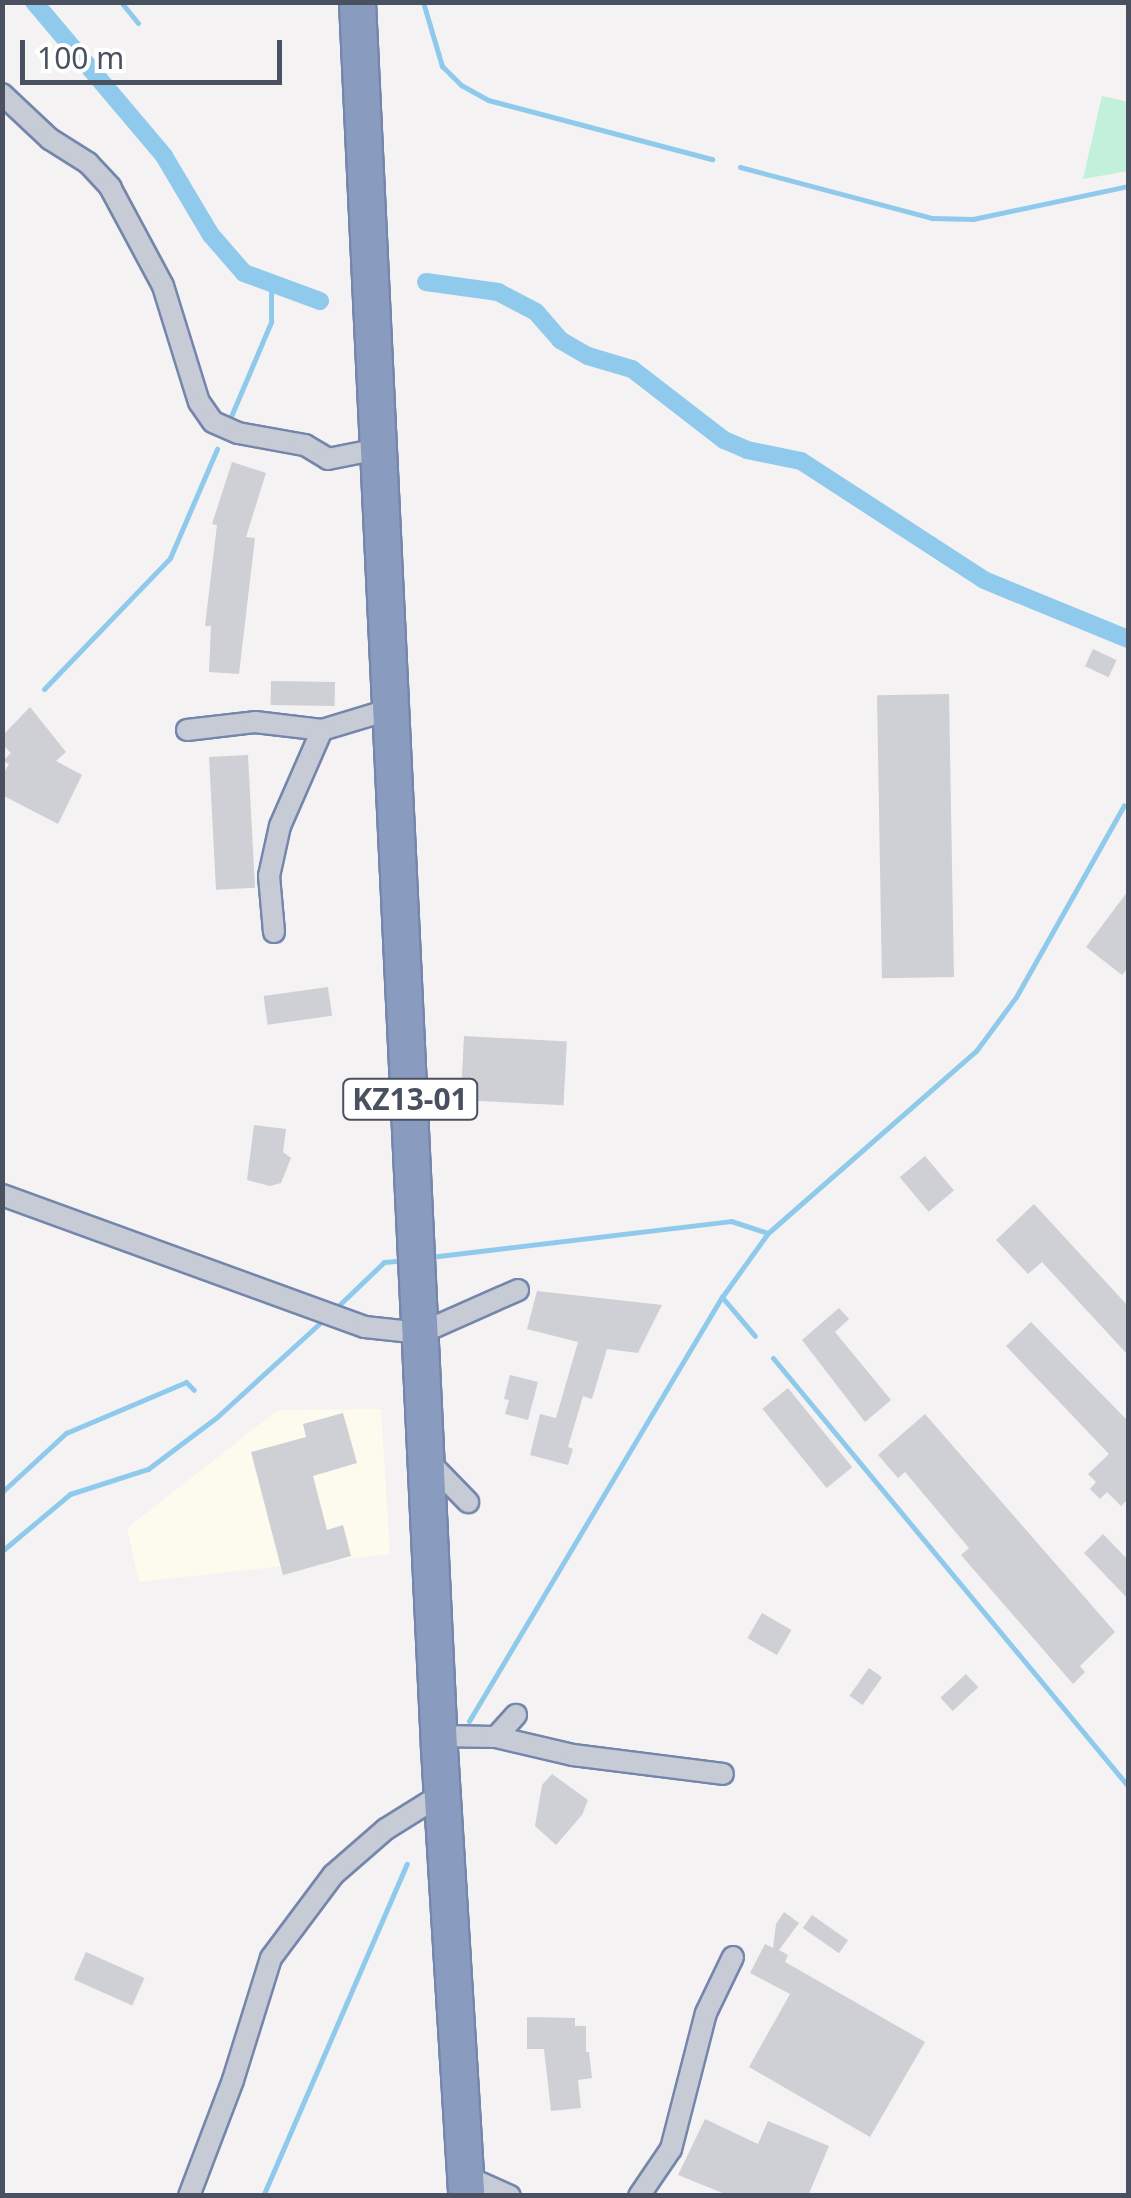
<!DOCTYPE html>
<style>
body{margin:0}
#map{position:relative;width:1131px;height:2198px;overflow:hidden;background:#f4f2f2;font-family:"Noto Sans",sans-serif}
div>[style]{position:absolute}
.commercial>*{inset:0;background:#fdfbed}
.green>*{inset:0;background:#c2f0db}
.stream>*{height:5px;margin:-2.5px;padding:0 2.5px;transform-origin:2.5px;border-radius:2.5px;background:#8fcaed}
.canal>*{height:18px;margin:-9px;padding:0 9px;transform-origin:9px;border-radius:9px;background:#8fcaed}
.building>*{inset:0;background:#ced0d6;transform-origin:0 0}
.roads{filter:drop-shadow(2px 0 #7586ac) drop-shadow(-2px 0 #7586ac) drop-shadow(0 2px #7586ac) drop-shadow(0 -2px #7586ac)}
.street>*{height:20px;margin:-10px;padding:0 10px;transform-origin:10px;border-radius:10px;background:#c6cbd6}
.highway>*{height:35px;margin:-17.5px;padding:0 17.5px;transform-origin:17.5px;border-radius:17.5px;background:#8a9bc0}
span{translate:-50% -50%;white-space:nowrap;text-align:center;line-height:1.15;-webkit-text-stroke:8px #fff;paint-order:stroke}
.shield-label span{padding:2px 8px;background:#fff;border:2px solid;border-radius:8px;-webkit-text-stroke-width:0}
.shield-label{font-size:30px;color:#495160;font-weight:700}
.frame{position:absolute;inset:0;border:5px solid #495160;pointer-events:none}
.scale{position:absolute;left:20px;top:40px;width:262px;height:45px;box-sizing:border-box;border:5px solid #495160;border-top:0;padding-left:12px;font-size:30px;line-height:35px;white-space:nowrap;color:#495160;-webkit-text-stroke:8px #fff;paint-order:stroke}
</style>
<div id="map">
<div class="commercial">
<div style="clip-path:polygon(381px 1409px,390px 1554px,139px 1582px,127px 1528px,278px 1410px)"></div>
</div>
<div class="green">
<div style="clip-path:polygon(1102px 96px,1128px 102px,1128px 171px,1083px 179px)"></div>
</div>
<div class="stream">
<div style="left:121px;top:2px;width:27px;rotate:51deg"></div>
<div style="left:423px;top:2px;width:67px;rotate:73.5deg"></div>
<div style="left:442px;top:66px;width:27px;rotate:45deg"></div>
<div style="left:461px;top:85px;width:31px;rotate:29deg"></div>
<div style="left:488px;top:100px;width:232px;rotate:14.8deg"></div>
<div style="left:740px;top:167px;width:199px;rotate:14.9deg"></div>
<div style="left:932px;top:218px;width:41px;rotate:1.4deg"></div>
<div style="left:973px;top:219px;width:158px;rotate:-12deg"></div>
<div style="left:229px;top:421px;width:108px;rotate:-67deg"></div>
<div style="left:271px;top:322px;width:39px;rotate:-90deg"></div>
<div style="left:44px;top:689px;width:182px;rotate:-46.1deg"></div>
<div style="left:170px;top:558px;width:119px;rotate:-66.7deg"></div>
<div style="left:430px;top:1257px;width:303px;rotate:-6.8deg"></div>
<div style="left:731px;top:1221px;width:39px;rotate:18deg"></div>
<div style="left:722px;top:1297px;width:51px;rotate:49.8deg"></div>
<div style="left:335px;top:1309px;width:68px;rotate:-43.8deg"></div>
<div style="left:384px;top:1262px;width:12px;rotate:-5deg"></div>
<div style="left:773px;top:1358px;width:556px;rotate:50.33deg"></div>
<div style="left:2px;top:1492px;width:87px;rotate:-42.7deg"></div>
<div style="left:66px;top:1433px;width:130px;rotate:-23deg"></div>
<div style="left:186px;top:1382px;width:11px;rotate:45deg"></div>
<div style="left:2px;top:1551px;width:89px;rotate:-40deg"></div>
<div style="left:70px;top:1494px;width:82px;rotate:-17.8deg"></div>
<div style="left:148px;top:1469px;width:86px;rotate:-37deg"></div>
<div style="left:217px;top:1417px;width:139px;rotate:-42.4deg"></div>
<div style="left:469px;top:1721px;width:494px;rotate:-59.2deg"></div>
<div style="left:722px;top:1297px;width:79px;rotate:-54.3deg"></div>
<div style="left:768px;top:1233px;width:276px;rotate:-41.2deg"></div>
<div style="left:976px;top:1051px;width:67px;rotate:-53.5deg"></div>
<div style="left:1016px;top:997px;width:220px;rotate:-60.6deg"></div>
<div style="left:263px;top:2196px;width:362px;rotate:-66.6deg"></div>
</div>
<div class="canal">
<div style="left:34px;top:2px;width:202px;rotate:49.8deg"></div>
<div style="left:164px;top:156px;width:92px;rotate:59.3deg"></div>
<div style="left:211px;top:235px;width:50px;rotate:49deg"></div>
<div style="left:244px;top:273px;width:81px;rotate:20.2deg"></div>
<div style="left:426px;top:282px;width:73px;rotate:7.9deg"></div>
<div style="left:498px;top:292px;width:43px;rotate:27.8deg"></div>
<div style="left:536px;top:312px;width:37px;rotate:49deg"></div>
<div style="left:560px;top:340px;width:32px;rotate:30deg"></div>
<div style="left:588px;top:356px;width:46px;rotate:16.5deg"></div>
<div style="left:632px;top:369px;width:116px;rotate:37.7deg"></div>
<div style="left:724px;top:440px;width:25px;rotate:23deg"></div>
<div style="left:747px;top:450px;width:55px;rotate:11.5deg"></div>
<div style="left:801px;top:461px;width:218px;rotate:33deg"></div>
<div style="left:984px;top:580px;width:156px;rotate:22.3deg"></div>
</div>
<div class="building">
<div style="clip-path:polygon(232px 462px,266px 473px,246px 537px,255px 538px,239px 674px,209px 672px,211px 626px,205px 626px,217px 525px,212px 524px)"></div>
<div style="left:1093px;top:649px;width:26px;height:19px;rotate:25deg"></div>
<div style="left:271px;top:681px;width:64px;height:24px;rotate:1deg"></div>
<div style="left:949px;top:694px;width:283px;height:72px;rotate:89deg"></div>
<div style="clip-path:polygon(30px 707px,66px 752px,56px 761px,82px 775px,58px 824px,2px 795px,2px 776px,9px 764px,3px 761px,11px 753px,2px 744px,2px 736px)"></div>
<div style="left:248px;top:755px;width:133px;height:39px;rotate:87deg"></div>
<div style="clip-path:polygon(1128px 891px,1128px 968px,1122px 975px,1086px 947px)"></div>
<div style="left:328px;top:987px;width:29px;height:65px;rotate:82deg"></div>
<div style="left:464px;top:1036px;width:103px;height:64px;rotate:3deg"></div>
<div style="clip-path:polygon(254px 1125px,286px 1129px,283px 1152px,291px 1158px,281px 1183px,270px 1186px,247px 1180px)"></div>
<div style="left:925px;top:1156px;width:45px;height:33px;rotate:50deg"></div>
<div style="clip-path:polygon(1034px 1204px,1128px 1306px,1128px 1355px,1042px 1262px,1028px 1274px,996px 1240px)"></div>
<div style="clip-path:polygon(537px 1291px,662px 1305px,638px 1353px,607px 1349px,592px 1399px,583px 1396px,568px 1447px,573px 1449px,568px 1465px,530px 1455px,540px 1414px,556px 1418px,578px 1342px,527px 1329px)"></div>
<div style="clip-path:polygon(839px 1308px,849px 1319px,835px 1332px,891px 1400px,865px 1422px,802px 1340px)"></div>
<div style="clip-path:polygon(1031px 1322px,1128px 1421px,1128px 1499px,1121px 1506px,1107px 1492px,1100px 1499px,1090px 1489px,1096px 1482px,1088px 1474px,1109px 1454px,1006px 1346px)"></div>
<div style="clip-path:polygon(510px 1375px,538px 1382px,528px 1420px,505px 1414px,509px 1400px,504px 1399px)"></div>
<div style="left:788px;top:1388px;width:102px;height:33px;rotate:51deg"></div>
<div style="clip-path:polygon(343px 1413px,357px 1463px,313px 1476px,327px 1530px,343px 1525px,351px 1556px,283px 1575px,251px 1452px,306px 1437px,303px 1424px)"></div>
<div style="clip-path:polygon(925px 1414px,1115px 1632px,1080px 1666px,1085px 1672px,1073px 1684px,961px 1555px,969px 1548px,905px 1472px,898px 1478px,878px 1455px)"></div>
<div style="clip-path:polygon(1103px 1534px,1128px 1560px,1128px 1599px,1084px 1553px)"></div>
<div style="left:762px;top:1613px;width:34px;height:29px;rotate:30deg"></div>
<div style="left:869px;top:1668px;width:16px;height:34px;rotate:35deg"></div>
<div style="left:966px;top:1674px;width:18px;height:35px;rotate:47deg"></div>
<div style="clip-path:polygon(552px 1774px,588px 1800px,582px 1815px,556px 1845px,535px 1826px,542px 1785px)"></div>
<div style="clip-path:polygon(784px 1912px,799px 1923px,779px 1950px,788px 1955px,785px 1962px,925px 2042px,870px 2137px,749px 2067px,790px 1994px,750px 1973px,765px 1944px,773px 1948px,776px 1924px)"></div>
<div style="left:812px;top:1915px;width:44px;height:16px;rotate:35deg"></div>
<div style="left:86px;top:1952px;width:64px;height:30px;rotate:24deg"></div>
<div style="clip-path:polygon(527px 2017px,575px 2018px,575px 2026px,586px 2026px,586px 2052px,589px 2052px,592px 2078px,578px 2080px,581px 2108px,551px 2111px,544px 2049px,527px 2049px)"></div>
<div style="clip-path:polygon(705px 2119px,758px 2144px,768px 2121px,829px 2146px,808px 2196px,730px 2196px,678px 2175px)"></div>
</div>
<div class="roads">
<div class="street">
<div style="left:2px;top:94px;width:66px;rotate:43.2deg"></div>
<div style="left:50px;top:139px;width:45px;rotate:32.3deg"></div>
<div style="left:88px;top:163px;width:33px;rotate:47deg"></div>
<div style="left:110px;top:187px;width:112px;rotate:61.8deg"></div>
<div style="left:163px;top:286px;width:121px;rotate:72.8deg"></div>
<div style="left:199px;top:402px;width:24px;rotate:55deg"></div>
<div style="left:213px;top:422px;width:27px;rotate:24deg"></div>
<div style="left:238px;top:433px;width:68px;rotate:10.2deg"></div>
<div style="left:305px;top:445px;width:27px;rotate:31deg"></div>
<div style="left:328px;top:459px;width:51px;rotate:-11.3deg"></div>
<div style="left:187px;top:730px;width:68px;rotate:-6.7deg"></div>
<div style="left:255px;top:722px;width:67px;rotate:6.8deg"></div>
<div style="left:322px;top:730px;width:72px;rotate:-16.9deg"></div>
<div style="left:274px;top:932px;width:56px;rotate:-95.1deg"></div>
<div style="left:269px;top:876px;width:51px;rotate:-77.6deg"></div>
<div style="left:280px;top:826px;width:105px;rotate:-66.4deg"></div>
<div style="left:2px;top:1195px;width:386px;rotate:20deg"></div>
<div style="left:365px;top:1327px;width:56px;rotate:6.1deg"></div>
<div style="left:421px;top:1333px;width:106px;rotate:-23.9deg"></div>
<div style="left:427px;top:1460px;width:59px;rotate:45.7deg"></div>
<div style="left:439px;top:1736px;width:57px;rotate:1deg"></div>
<div style="left:496px;top:1737px;width:79px;rotate:13.2deg"></div>
<div style="left:573px;top:1755px;width:151px;rotate:7.2deg"></div>
<div style="left:496px;top:1737px;width:30px;rotate:-48deg"></div>
<div style="left:465px;top:2176px;width:49px;rotate:24deg"></div>
<div style="left:189px;top:2196px;width:124px;rotate:-69.2deg"></div>
<div style="left:233px;top:2080px;width:128px;rotate:-72.7deg"></div>
<div style="left:271px;top:1958px;width:104px;rotate:-53.2deg"></div>
<div style="left:333px;top:1875px;width:70px;rotate:-41deg"></div>
<div style="left:386px;top:1829px;width:66px;rotate:-32deg"></div>
<div style="left:639px;top:2196px;width:57px;rotate:-55.8deg"></div>
<div style="left:671px;top:2149px;width:140px;rotate:-75.6deg"></div>
<div style="left:706px;top:2013px;width:62px;rotate:-64.3deg"></div>
</div>
<div class="highway">
<div style="left:357px;top:2px;width:1749px;rotate:87.31deg"></div>
<div style="left:439px;top:1749px;width:448px;rotate:86.5deg"></div>
</div>
</div>
<div class="shield-label">
<span style="left:410px;top:1099px">KZ13-01</span>
</div>
<div class="frame"></div>
<div class="scale">100 m</div>
</div>
